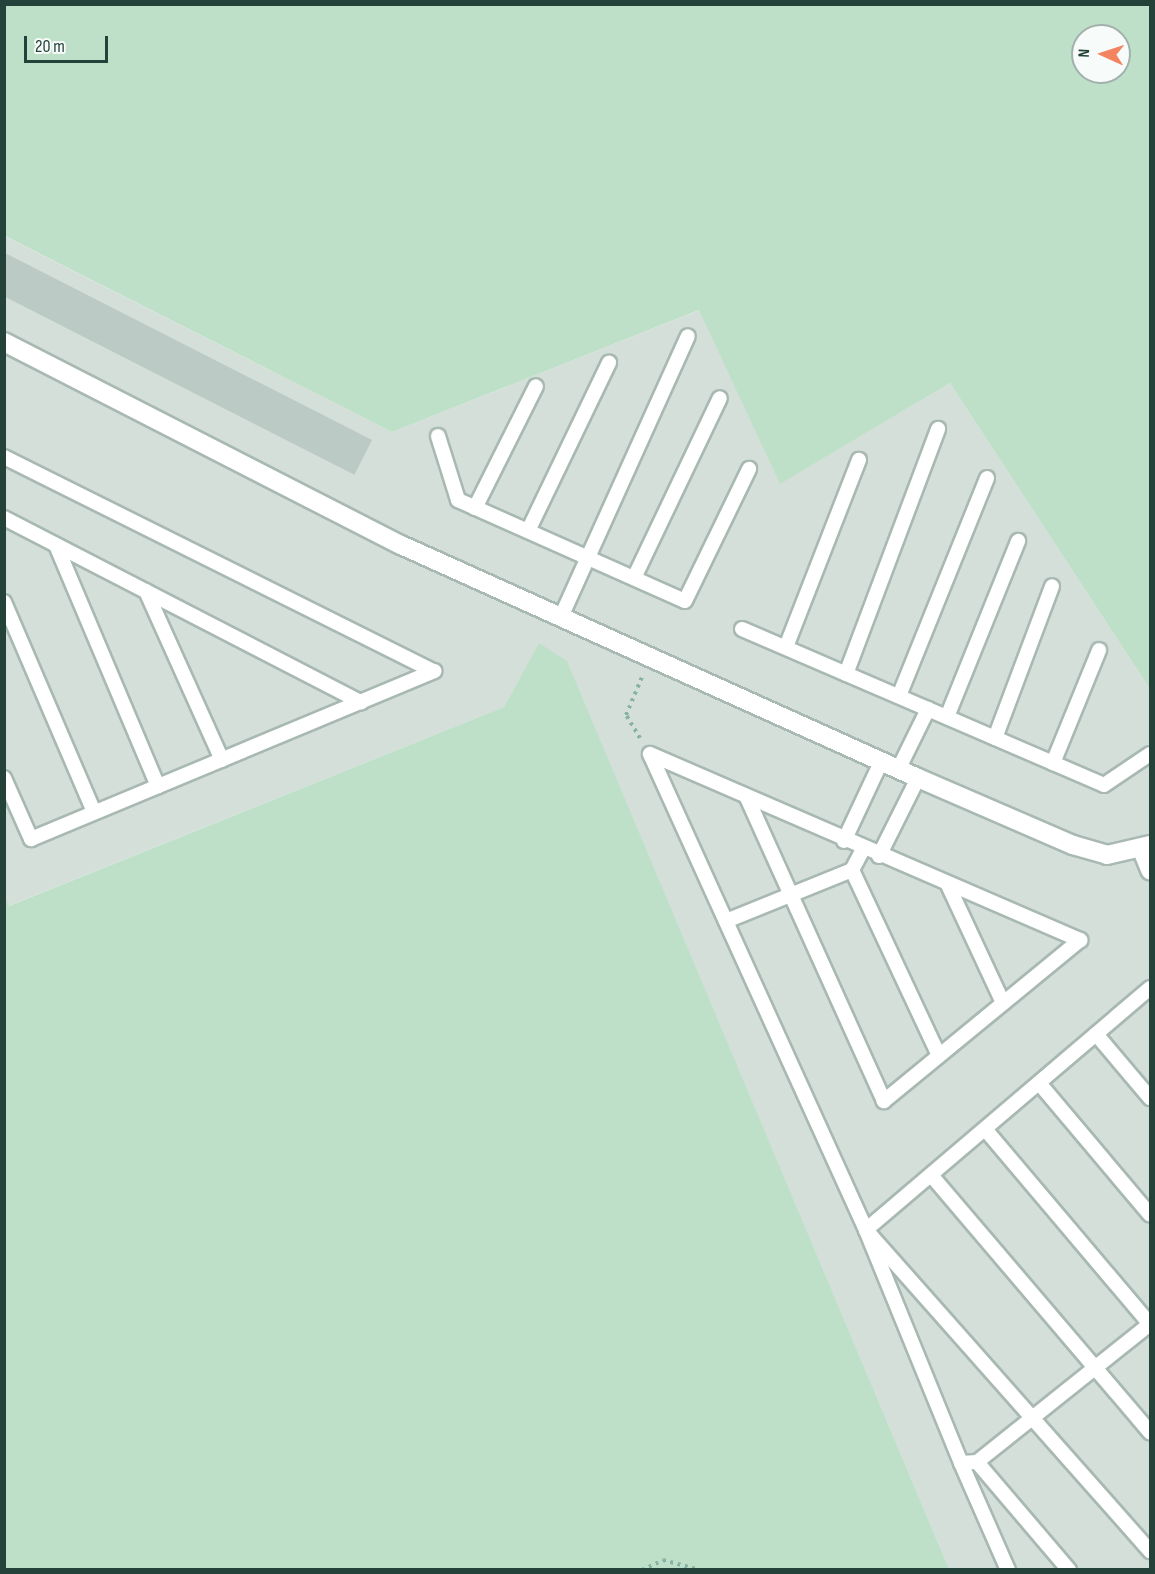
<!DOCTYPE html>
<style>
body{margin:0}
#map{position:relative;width:1155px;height:1574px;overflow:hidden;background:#e6efeb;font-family:"Sofia Sans Condensed",sans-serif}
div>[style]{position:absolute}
.built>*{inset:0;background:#d4dfda}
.green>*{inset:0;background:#bfe0c8}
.building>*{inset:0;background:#bbcac4;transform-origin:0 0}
.path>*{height:4px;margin-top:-2px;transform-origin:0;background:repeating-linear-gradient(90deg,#86b3a5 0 3px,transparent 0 7.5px)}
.roads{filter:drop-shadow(2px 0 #a8b8b2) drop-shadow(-2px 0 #a8b8b2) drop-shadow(0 2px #a8b8b2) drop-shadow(0 -2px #a8b8b2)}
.service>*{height:14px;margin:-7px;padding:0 7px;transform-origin:7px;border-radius:7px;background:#fff}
.minor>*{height:18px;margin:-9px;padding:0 9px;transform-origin:9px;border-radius:9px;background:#fff}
span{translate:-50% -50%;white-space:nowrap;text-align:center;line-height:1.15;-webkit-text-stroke:5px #f7fbf9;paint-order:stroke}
.frame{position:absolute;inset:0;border:6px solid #24423a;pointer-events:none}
.north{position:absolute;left:1071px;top:24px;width:60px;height:60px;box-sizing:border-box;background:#f7fbf9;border:2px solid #a3b1ad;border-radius:50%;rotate:273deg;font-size:16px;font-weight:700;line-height:24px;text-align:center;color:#24423a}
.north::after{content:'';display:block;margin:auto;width:21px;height:27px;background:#f4845f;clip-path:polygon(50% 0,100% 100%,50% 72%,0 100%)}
.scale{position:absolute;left:24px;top:36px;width:84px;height:27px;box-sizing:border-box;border:3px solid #24423a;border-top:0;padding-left:8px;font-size:18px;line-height:21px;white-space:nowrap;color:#24423a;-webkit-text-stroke:4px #f7fbf9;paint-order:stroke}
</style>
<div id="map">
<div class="built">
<div style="clip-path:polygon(4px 236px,392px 432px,700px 310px,781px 483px,950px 383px,1150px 689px,1150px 1569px,949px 1569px,567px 662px,539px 644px,504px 707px,8px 906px,4px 897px)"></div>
</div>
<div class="green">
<div style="clip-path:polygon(evenodd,4px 5px,1150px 5px,1150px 689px,950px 383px,780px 484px,699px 310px,392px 432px,5px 236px,4px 5px,1083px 36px,1119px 36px,1119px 72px,1083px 72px,1083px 36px)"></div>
<div style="clip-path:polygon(539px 643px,567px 661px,949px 1569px,5px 1569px,5px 897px,9px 906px,504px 707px)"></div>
</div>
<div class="building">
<div style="left:5px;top:253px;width:412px;height:39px;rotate:27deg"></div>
</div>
<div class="path">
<div style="left:640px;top:738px;width:27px;rotate:-121deg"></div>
<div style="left:626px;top:715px;width:41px;rotate:-67.2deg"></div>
<div style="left:642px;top:1570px;width:23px;rotate:-25deg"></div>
<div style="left:663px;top:1560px;width:38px;rotate:15deg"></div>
</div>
<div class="roads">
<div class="service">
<div style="left:438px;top:436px;width:67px;rotate:72.6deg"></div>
<div style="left:458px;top:500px;width:248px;rotate:24deg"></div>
<div style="left:685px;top:601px;width:147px;rotate:-64.1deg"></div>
<div style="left:4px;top:457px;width:480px;rotate:26.5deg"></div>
<div style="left:475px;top:508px;width:136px;rotate:-63.4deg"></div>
<div style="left:4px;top:518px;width:402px;rotate:27.3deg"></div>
<div style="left:528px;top:531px;width:187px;rotate:-64.3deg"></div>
<div style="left:56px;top:545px;width:262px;rotate:67.1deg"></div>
<div style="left:634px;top:578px;width:199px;rotate:-64.5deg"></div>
<div style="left:146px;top:591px;width:185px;rotate:65.8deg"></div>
<div style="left:4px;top:602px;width:228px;rotate:66.8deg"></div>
<div style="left:561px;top:617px;width:308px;rotate:-65.7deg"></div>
<div style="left:742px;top:629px;width:394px;rotate:23.3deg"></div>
<div style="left:1104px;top:785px;width:55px;rotate:-34deg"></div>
<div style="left:786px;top:647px;width:201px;rotate:-68.7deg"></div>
<div style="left:846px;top:674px;width:262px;rotate:-69.4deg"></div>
<div style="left:899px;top:696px;width:235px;rotate:-68deg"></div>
<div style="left:947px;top:717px;width:190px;rotate:-68deg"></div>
<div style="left:995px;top:738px;width:162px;rotate:-69.4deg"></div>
<div style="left:650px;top:754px;width:469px;rotate:23.4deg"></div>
<div style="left:1080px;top:940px;width:254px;rotate:140.6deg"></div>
<div style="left:884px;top:1101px;width:333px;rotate:-114.3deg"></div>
<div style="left:650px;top:754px;width:523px;rotate:65.59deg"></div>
<div style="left:866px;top:1230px;width:252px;rotate:67.8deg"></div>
<div style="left:961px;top:1463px;width:16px;rotate:-4deg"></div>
<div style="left:977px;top:1462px;width:221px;rotate:-38.6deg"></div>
<div style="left:1053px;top:763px;width:122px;rotate:-67.8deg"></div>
<div style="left:899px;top:768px;width:66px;rotate:-63.8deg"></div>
<div style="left:4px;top:778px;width:67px;rotate:66.1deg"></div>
<div style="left:31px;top:839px;width:437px;rotate:-22.6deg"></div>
<div style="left:844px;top:841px;width:89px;rotate:-64.9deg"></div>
<div style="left:879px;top:856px;width:87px;rotate:-63.4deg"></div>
<div style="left:852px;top:870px;width:205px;rotate:64.9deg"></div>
<div style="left:948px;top:885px;width:130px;rotate:65deg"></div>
<div style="left:726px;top:921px;width:136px;rotate:-22deg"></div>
<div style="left:852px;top:870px;width:24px;rotate:-62deg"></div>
<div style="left:1150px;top:988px;width:373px;rotate:139.6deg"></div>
<div style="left:866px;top:1230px;width:429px;rotate:48.5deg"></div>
<div style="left:1096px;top:1034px;width:84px;rotate:49.8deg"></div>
<div style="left:1039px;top:1083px;width:172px;rotate:49.9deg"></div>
<div style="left:985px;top:1129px;width:255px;rotate:49.8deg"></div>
<div style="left:931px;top:1175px;width:338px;rotate:49.6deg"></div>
<div style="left:977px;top:1462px;width:142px;rotate:49.6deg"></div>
<div style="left:961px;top:1463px;width:117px;rotate:66.3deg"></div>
</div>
<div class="minor">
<div style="left:4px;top:342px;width:446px;rotate:27.1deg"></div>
<div style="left:401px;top:545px;width:567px;rotate:24.26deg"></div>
<div style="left:918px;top:778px;width:169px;rotate:23.4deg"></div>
<div style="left:1073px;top:845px;width:35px;rotate:16deg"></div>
<div style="left:1107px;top:855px;width:44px;rotate:-13.1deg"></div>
<div style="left:1142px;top:850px;width:22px;rotate:68deg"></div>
</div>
</div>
<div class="frame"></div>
<div class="north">N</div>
<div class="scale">20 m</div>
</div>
